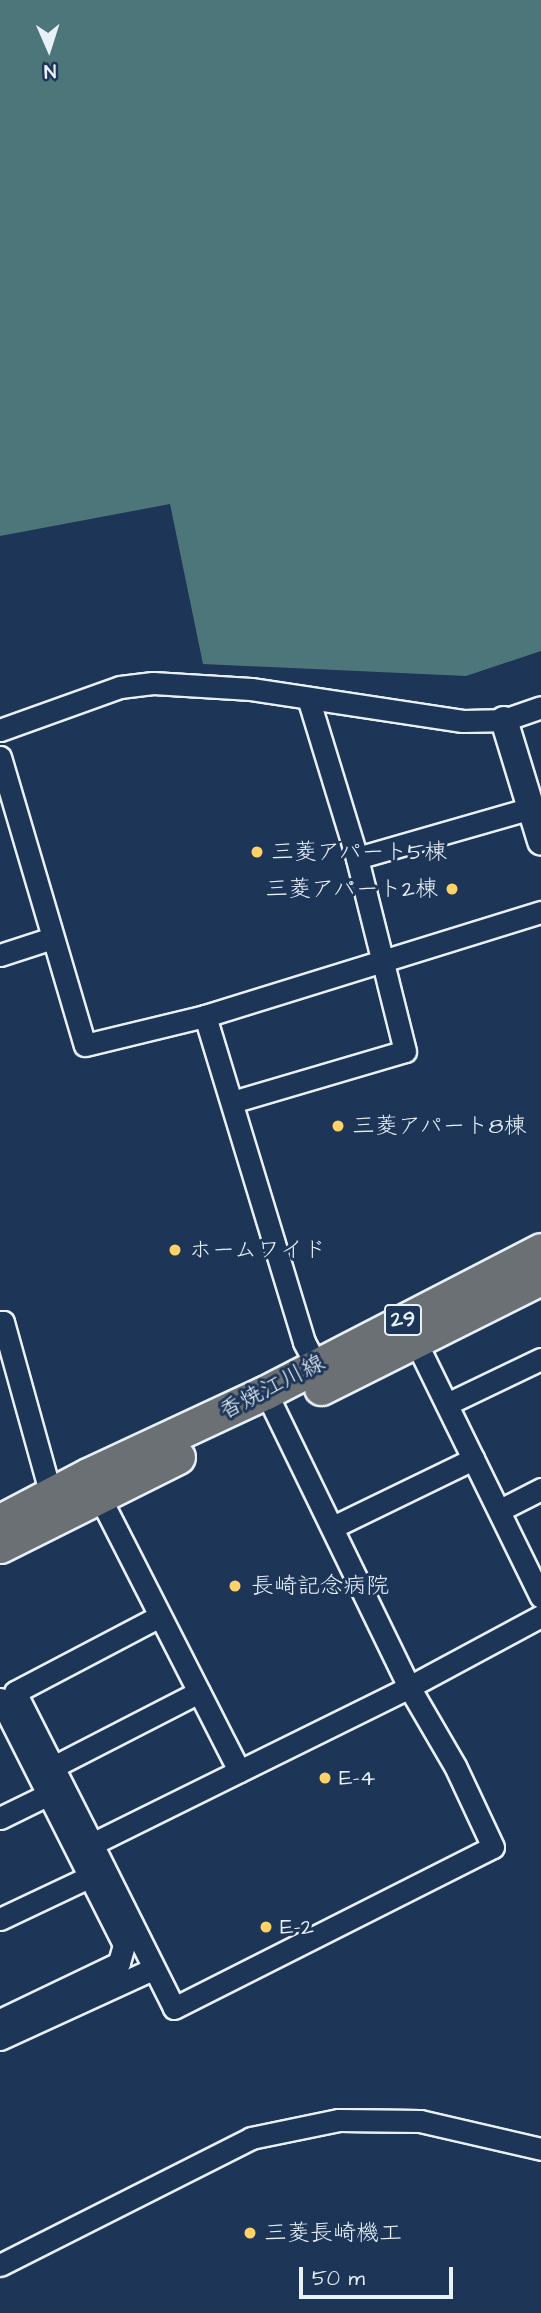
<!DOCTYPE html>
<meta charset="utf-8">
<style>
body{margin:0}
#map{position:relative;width:541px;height:2313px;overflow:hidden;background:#1d3557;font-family:"Architects Daughter","Klee One",sans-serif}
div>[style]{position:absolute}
.green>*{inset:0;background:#4d767a}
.roads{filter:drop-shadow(2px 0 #e8f1f8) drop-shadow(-2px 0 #e8f1f8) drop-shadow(0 2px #e8f1f8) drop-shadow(0 -2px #e8f1f8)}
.minor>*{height:21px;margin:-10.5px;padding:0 10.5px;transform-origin:10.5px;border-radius:10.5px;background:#1d3557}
.tertiary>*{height:26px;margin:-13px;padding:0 13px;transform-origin:13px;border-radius:13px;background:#1d3557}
.primary>*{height:33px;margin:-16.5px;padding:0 16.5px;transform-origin:16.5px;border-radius:16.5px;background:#6b7074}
.dots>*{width:19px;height:19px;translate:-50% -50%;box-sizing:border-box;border:4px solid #1d3557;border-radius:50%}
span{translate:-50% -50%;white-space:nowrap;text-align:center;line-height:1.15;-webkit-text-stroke:6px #1d3557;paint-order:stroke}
.shield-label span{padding:2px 5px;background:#1d3557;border:2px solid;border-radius:5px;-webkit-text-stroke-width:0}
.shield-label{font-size:21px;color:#e8f1f8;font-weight:700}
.poi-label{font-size:23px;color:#e8f1f8}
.left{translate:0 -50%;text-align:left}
.right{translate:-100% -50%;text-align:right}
.street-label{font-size:23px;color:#e8f1f8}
.north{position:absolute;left:14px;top:14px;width:70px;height:70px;-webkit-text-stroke:5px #1d3557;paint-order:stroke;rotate:177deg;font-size:19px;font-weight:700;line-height:28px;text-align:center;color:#e8f1f8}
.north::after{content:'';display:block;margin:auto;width:24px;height:32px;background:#e8f1f8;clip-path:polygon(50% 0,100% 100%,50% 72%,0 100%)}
.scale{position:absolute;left:299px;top:2267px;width:154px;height:32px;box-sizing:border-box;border:4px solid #e8f1f8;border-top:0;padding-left:9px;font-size:21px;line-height:24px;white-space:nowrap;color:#e8f1f8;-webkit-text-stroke:5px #1d3557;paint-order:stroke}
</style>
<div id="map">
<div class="green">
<div style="clip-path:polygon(0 0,541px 0,541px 651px,466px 676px,203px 664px,170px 504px,0 536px)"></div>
</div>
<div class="roads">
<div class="minor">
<div style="left:0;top:730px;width:127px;rotate:-19.7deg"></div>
<div style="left:120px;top:687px;width:33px;rotate:-7deg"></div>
<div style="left:153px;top:683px;width:98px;rotate:3.5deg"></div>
<div style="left:251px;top:689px;width:214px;rotate:8.6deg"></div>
<div style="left:463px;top:721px;width:41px;rotate:-1.4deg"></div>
<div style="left:504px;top:720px;width:39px;rotate:-19deg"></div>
<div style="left:0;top:757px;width:300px;rotate:73.6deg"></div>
<div style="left:85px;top:1045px;width:123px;rotate:-13.6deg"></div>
<div style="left:205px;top:1016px;width:352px;rotate:-17.2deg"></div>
<div style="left:357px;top:858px;width:181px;rotate:-16deg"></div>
<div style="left:0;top:955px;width:55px;rotate:-18.1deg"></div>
<div style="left:205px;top:1016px;width:341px;rotate:73.1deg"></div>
<div style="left:304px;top:1342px;width:26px;rotate:62deg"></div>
<div style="left:232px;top:1102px;width:180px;rotate:-16.4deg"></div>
<div style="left:405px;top:1051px;width:199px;rotate:-104deg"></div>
<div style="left:357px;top:858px;width:167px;rotate:-107deg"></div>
<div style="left:0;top:1322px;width:3px"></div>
<div style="left:3px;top:1322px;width:180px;rotate:74.5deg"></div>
<div style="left:411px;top:1332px;width:295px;rotate:63.9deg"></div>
<div style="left:447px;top:1404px;width:104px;rotate:-25.6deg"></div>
<div style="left:94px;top:1486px;width:320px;rotate:63deg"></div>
<div style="left:500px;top:1510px;width:46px;rotate:-27.1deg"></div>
<div style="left:333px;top:1527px;width:156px;rotate:-25.9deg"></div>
<div style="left:158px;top:1617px;width:161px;rotate:152.3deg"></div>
<div style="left:15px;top:1692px;width:170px;rotate:63.1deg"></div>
<div style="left:92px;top:1844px;width:354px;rotate:-26.3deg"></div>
<div style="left:409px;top:1687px;width:150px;rotate:-28.3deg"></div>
<div style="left:0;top:1699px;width:275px;rotate:63.2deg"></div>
<div style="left:124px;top:1945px;width:19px;rotate:106deg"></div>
<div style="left:119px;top:1963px;width:132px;rotate:154.4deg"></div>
<div style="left:53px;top:1767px;width:164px;rotate:-27.2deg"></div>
<div style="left:0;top:1818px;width:52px;rotate:-26.1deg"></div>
<div style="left:92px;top:1844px;width:183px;rotate:63.4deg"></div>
<div style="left:174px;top:2008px;width:357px;rotate:-26.8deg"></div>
<div style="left:493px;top:1847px;width:89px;rotate:-115.1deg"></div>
<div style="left:455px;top:1766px;width:91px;rotate:-120.2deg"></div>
<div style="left:409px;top:1687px;width:328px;rotate:-115.9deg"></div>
<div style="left:0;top:1919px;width:98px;rotate:-25.3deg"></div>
<div style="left:0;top:2039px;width:168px;rotate:-24.6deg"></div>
<div style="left:0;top:2265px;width:281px;rotate:-26.8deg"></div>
<div style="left:251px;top:2138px;width:90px;rotate:-11.6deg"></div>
<div style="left:339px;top:2120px;width:81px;rotate:0.7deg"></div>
<div style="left:420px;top:2121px;width:124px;rotate:13deg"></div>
</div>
<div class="tertiary">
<div style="left:504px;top:720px;width:127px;rotate:73deg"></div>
</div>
<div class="primary">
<div style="left:321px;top:1388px;width:246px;rotate:-26.6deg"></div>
<div style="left:0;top:1521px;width:99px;rotate:-27.6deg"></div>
<div style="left:88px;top:1475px;width:196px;rotate:-25deg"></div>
<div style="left:266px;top:1392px;width:309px;rotate:-27.3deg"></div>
<div style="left:0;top:1546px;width:199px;rotate:-26.6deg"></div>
</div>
</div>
<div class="dots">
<div style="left:257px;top:852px;background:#ffd166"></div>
<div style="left:452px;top:889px;background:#ffd166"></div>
<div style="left:338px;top:1126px;background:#ffd166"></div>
<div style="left:175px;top:1250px;background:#ffd166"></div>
<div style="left:235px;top:1586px;background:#ffd166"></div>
<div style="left:325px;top:1778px;background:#ffd166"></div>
<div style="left:266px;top:1927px;background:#ffd166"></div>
<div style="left:250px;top:2233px;background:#ffd166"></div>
</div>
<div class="shield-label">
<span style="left:403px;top:1320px">29</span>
</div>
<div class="poi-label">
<span class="left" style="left:271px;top:852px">三菱アパート5棟</span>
<span class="right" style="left:438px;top:889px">三菱アパート2棟</span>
<span class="left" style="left:352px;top:1126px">三菱アパート8棟</span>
<span class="left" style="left:189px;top:1250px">ホームワイド</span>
<span class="left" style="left:251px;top:1586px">長崎記念病院</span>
<span class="left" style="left:339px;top:1778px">E-4</span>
<span class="left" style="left:280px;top:1927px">E-2</span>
<span class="left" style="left:264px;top:2233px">三菱長崎機工</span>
</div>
<div class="street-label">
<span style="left:272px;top:1387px;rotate:-27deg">香焼江川線</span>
</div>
<div class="north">N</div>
<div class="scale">50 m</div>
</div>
